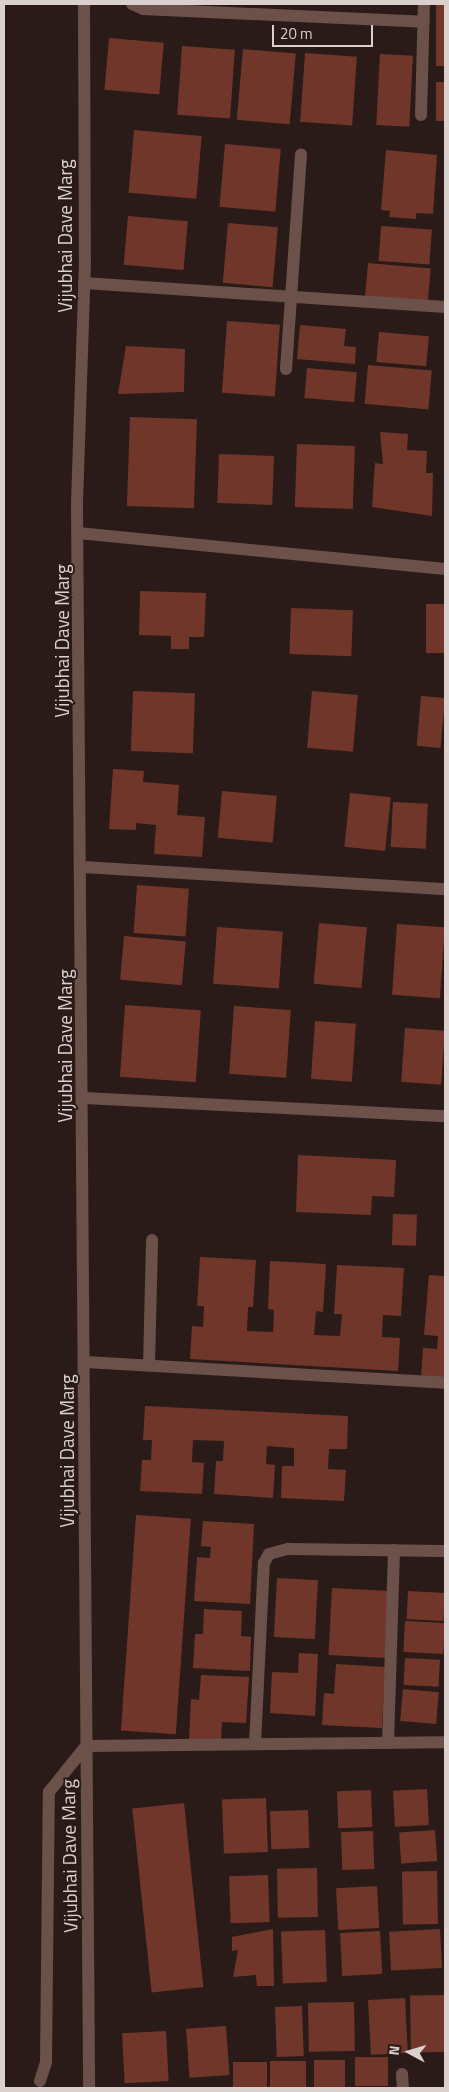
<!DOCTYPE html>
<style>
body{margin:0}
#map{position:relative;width:449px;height:2092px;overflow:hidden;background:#2a1b18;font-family:"Titillium Web",sans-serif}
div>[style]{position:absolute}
.building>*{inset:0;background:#71362a;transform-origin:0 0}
.minor>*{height:12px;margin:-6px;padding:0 6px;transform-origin:6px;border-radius:6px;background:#6c514a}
.tertiary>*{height:12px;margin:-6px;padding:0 6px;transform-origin:6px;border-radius:6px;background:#6c514a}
span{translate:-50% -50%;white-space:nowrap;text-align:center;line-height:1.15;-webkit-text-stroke:4px #2a1b18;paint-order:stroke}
.street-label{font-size:19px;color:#dad0cd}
.frame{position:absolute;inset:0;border:5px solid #dad0cd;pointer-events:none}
.north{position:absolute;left:384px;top:2027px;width:50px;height:50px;-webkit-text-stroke:4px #2a1b18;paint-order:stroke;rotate:276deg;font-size:14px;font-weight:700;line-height:20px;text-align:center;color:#dad0cd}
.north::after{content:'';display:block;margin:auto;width:18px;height:22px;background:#dad0cd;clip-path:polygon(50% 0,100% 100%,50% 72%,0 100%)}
.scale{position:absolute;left:272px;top:25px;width:101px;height:22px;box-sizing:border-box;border:2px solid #dad0cd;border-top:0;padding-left:6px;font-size:15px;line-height:18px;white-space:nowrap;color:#dad0cd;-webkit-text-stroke:4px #2a1b18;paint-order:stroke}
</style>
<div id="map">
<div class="building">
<div style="left:436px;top:4px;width:9px;height:62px"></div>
<div style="left:109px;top:38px;width:55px;height:52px;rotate:5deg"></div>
<div style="left:182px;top:46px;width:53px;height:69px;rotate:4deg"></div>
<div style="left:243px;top:49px;width:53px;height:71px;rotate:5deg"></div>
<div style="left:305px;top:53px;width:52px;height:69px;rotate:4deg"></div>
<div style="left:380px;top:54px;width:33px;height:71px;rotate:3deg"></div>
<div style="left:436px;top:82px;width:9px;height:39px"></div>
<div style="left:134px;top:130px;width:68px;height:63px;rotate:5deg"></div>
<div style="left:225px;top:144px;width:56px;height:63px;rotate:5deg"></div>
<div style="clip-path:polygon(386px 150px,437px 155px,433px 214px,416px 213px,416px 219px,389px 217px,390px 211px,381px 210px)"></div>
<div style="left:128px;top:216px;width:60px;height:49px;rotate:5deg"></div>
<div style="left:228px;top:223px;width:50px;height:60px;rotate:5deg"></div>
<div style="left:381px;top:226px;width:51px;height:35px;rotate:4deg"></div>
<div style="left:368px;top:263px;width:63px;height:34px;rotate:5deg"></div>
<div style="left:227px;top:321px;width:53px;height:72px;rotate:4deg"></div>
<div style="clip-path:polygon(300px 325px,346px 329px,344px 346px,356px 347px,355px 364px,297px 359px)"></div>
<div style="left:379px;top:332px;width:50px;height:30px;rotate:5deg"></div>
<div style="clip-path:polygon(126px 346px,185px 349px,184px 392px,118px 394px)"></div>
<div style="left:368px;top:365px;width:64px;height:39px;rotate:5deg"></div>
<div style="left:307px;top:368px;width:50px;height:30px;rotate:5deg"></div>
<div style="left:130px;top:417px;width:67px;height:89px;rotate:2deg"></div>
<div style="clip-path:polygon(380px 432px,408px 434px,407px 450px,427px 451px,426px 473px,433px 473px,432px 516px,372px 507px,375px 463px,383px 464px)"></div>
<div style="left:297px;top:444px;width:58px;height:63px;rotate:2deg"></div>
<div style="left:219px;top:454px;width:55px;height:49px;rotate:2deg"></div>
<div style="clip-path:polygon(140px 591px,206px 593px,204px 637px,189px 637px,189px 649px,171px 649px,171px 636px,139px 635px)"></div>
<div style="left:426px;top:604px;width:19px;height:49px"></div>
<div style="left:291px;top:608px;width:62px;height:46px;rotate:2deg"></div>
<div style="left:133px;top:691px;width:62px;height:60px;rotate:2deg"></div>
<div style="left:312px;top:691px;width:46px;height:57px;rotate:5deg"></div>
<div style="left:421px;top:696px;width:24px;height:50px;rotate:5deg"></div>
<div style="clip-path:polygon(113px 769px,144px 771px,143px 782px,179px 785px,177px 815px,205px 817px,202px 857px,154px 854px,156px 825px,136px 823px,136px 830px,109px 829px)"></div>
<div style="left:222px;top:791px;width:55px;height:47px;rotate:5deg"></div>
<div style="left:350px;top:793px;width:41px;height:54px;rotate:6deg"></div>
<div style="left:393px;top:802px;width:35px;height:45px;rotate:3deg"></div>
<div style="left:137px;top:885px;width:52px;height:48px;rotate:4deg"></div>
<div style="left:319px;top:923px;width:48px;height:61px;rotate:5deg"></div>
<div style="left:397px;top:924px;width:48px;height:71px;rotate:4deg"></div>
<div style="left:217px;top:927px;width:66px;height:57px;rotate:4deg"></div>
<div style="left:124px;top:936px;width:62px;height:44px;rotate:5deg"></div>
<div style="left:125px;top:1005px;width:76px;height:72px;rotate:4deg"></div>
<div style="left:234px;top:1006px;width:57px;height:68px;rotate:4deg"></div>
<div style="left:315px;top:1021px;width:41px;height:58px;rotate:4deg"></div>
<div style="left:405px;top:1028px;width:40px;height:54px;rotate:4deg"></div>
<div style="clip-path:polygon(298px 1155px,396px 1160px,394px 1197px,372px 1196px,371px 1215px,296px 1212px)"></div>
<div style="left:393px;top:1214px;width:24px;height:31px;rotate:2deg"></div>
<div style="clip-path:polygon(200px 1257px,256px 1260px,253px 1307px,248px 1307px,247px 1331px,273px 1332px,274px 1310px,268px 1309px,270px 1261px,326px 1264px,323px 1312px,316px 1311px,314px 1335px,340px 1336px,342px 1314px,334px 1314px,337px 1265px,404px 1268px,401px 1316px,383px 1315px,382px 1337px,400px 1338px,398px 1371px,190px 1359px,192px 1326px,203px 1327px,204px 1306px,197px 1306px)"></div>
<div style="clip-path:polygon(429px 1275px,445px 1276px,445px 1380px,421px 1379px,423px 1348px,437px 1349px,438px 1336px,424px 1335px)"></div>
<div style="clip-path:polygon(145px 1406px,348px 1416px,347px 1449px,329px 1449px,328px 1469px,346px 1470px,344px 1501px,281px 1498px,282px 1466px,294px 1466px,294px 1448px,267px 1446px,266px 1464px,275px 1465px,273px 1498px,214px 1494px,216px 1461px,223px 1461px,224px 1441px,193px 1440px,192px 1462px,204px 1463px,202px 1494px,140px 1491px,142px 1460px,151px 1460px,152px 1440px,143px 1440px)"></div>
<div style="left:136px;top:1515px;width:55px;height:216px;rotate:4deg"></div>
<div style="clip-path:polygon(203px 1521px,254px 1524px,250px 1604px,194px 1601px,197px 1557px,210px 1558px,211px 1547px,201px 1546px)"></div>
<div style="left:277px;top:1578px;width:41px;height:59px;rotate:3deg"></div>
<div style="left:332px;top:1588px;width:57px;height:67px;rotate:3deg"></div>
<div style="left:408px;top:1591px;width:37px;height:28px;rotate:3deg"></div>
<div style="clip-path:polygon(204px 1609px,242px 1611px,241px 1636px,251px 1637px,250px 1671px,193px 1668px,195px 1634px,203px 1634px)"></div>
<div style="left:405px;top:1621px;width:40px;height:31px;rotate:3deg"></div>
<div style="clip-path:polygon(299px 1653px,318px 1654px,315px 1716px,270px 1713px,272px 1672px,298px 1673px)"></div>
<div style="left:405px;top:1658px;width:35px;height:27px;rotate:3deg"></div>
<div style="clip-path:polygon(336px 1664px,385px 1667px,382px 1728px,322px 1725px,324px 1693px,334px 1694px)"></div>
<div style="clip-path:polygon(201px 1675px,249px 1677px,246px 1723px,222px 1722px,221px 1740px,189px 1739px,191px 1699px,199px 1700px)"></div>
<div style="left:403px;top:1689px;width:36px;height:32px;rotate:5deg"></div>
<div style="left:427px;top:1789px;width:36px;height:34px;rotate:87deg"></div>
<div style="left:371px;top:1790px;width:37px;height:34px;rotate:88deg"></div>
<div style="left:266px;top:1798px;width:54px;height:44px;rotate:88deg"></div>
<div style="left:184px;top:1803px;width:185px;height:52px;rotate:84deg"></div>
<div style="left:308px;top:1810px;width:38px;height:38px;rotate:88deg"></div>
<div style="left:435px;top:1830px;width:31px;height:36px;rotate:86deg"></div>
<div style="left:373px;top:1831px;width:38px;height:32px;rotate:88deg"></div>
<div style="left:317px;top:1868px;width:49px;height:40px;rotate:89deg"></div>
<div style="left:437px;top:1871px;width:53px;height:35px;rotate:89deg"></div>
<div style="left:268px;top:1875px;width:47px;height:39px;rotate:88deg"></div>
<div style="left:377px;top:1886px;width:42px;height:41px;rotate:87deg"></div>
<div style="clip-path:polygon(273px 1929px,274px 1986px,257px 1986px,256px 1975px,233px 1977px,238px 1950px,232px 1951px,232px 1937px)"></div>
<div style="left:440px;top:1929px;width:39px;height:51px;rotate:87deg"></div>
<div style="left:325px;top:1930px;width:52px;height:44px;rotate:88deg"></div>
<div style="left:380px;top:1931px;width:43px;height:40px;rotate:87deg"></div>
<div style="left:444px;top:1995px;width:57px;height:34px;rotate:89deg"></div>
<div style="left:405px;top:1998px;width:55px;height:37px;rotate:87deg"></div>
<div style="left:354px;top:2002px;width:49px;height:46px;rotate:89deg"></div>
<div style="left:302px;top:2006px;width:50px;height:27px;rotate:88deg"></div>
<div style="left:226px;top:2026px;width:49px;height:40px;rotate:86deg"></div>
<div style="left:166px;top:2031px;width:50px;height:44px;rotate:87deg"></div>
<div style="left:355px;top:2057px;width:33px;height:29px"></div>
<div style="left:314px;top:2060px;width:31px;height:28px"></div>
<div style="left:270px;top:2061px;width:36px;height:27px"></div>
<div style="left:233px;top:2062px;width:34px;height:26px"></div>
</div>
<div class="minor">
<div style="left:132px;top:4px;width:12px;rotate:24deg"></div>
<div style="left:143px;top:9px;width:281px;rotate:2.6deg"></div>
<div style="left:421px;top:115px;width:111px;rotate:-88.5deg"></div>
<div style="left:84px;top:283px;width:362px;rotate:3.8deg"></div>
<div style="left:286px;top:369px;width:215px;rotate:-86deg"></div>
<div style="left:78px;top:533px;width:369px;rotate:5.6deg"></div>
<div style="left:83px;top:867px;width:363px;rotate:3.5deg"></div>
<div style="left:84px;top:1098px;width:361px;rotate:2.9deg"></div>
<div style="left:85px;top:1362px;width:361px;rotate:3.3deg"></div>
<div style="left:149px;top:1365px;width:125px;rotate:-88.6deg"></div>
<div style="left:388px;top:1743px;width:193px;rotate:-88.2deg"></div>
<div style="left:255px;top:1744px;width:181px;rotate:-87.2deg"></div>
<div style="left:264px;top:1563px;width:10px;rotate:-61deg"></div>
<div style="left:269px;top:1554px;width:20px;rotate:-15deg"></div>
<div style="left:288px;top:1549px;width:155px;rotate:0.7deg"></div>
<div style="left:402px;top:2074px;width:14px;rotate:86deg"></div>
</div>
<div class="tertiary">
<div style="left:84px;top:4px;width:258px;rotate:89.8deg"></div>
<div style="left:85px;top:262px;width:246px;rotate:91.9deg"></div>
<div style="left:77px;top:508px;width:1580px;rotate:89.56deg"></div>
<div style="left:40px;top:2081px;width:20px;rotate:-72deg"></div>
<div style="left:46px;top:2062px;width:270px;rotate:-89.4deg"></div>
<div style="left:49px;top:1792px;width:59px;rotate:-51.2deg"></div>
<div style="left:86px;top:1746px;width:359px;rotate:-0.6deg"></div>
</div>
<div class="street-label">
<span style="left:65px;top:236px;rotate:-90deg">Vijubhai Dave Marg</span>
<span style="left:62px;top:641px;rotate:-90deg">Vijubhai Dave Marg</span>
<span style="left:65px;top:1046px;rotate:-90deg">Vijubhai Dave Marg</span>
<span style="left:67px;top:1451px;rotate:-90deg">Vijubhai Dave Marg</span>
<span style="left:69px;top:1856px;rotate:-91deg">Vijubhai Dave Marg</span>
</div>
<div class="frame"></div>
<div class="north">N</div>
<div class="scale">20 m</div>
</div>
